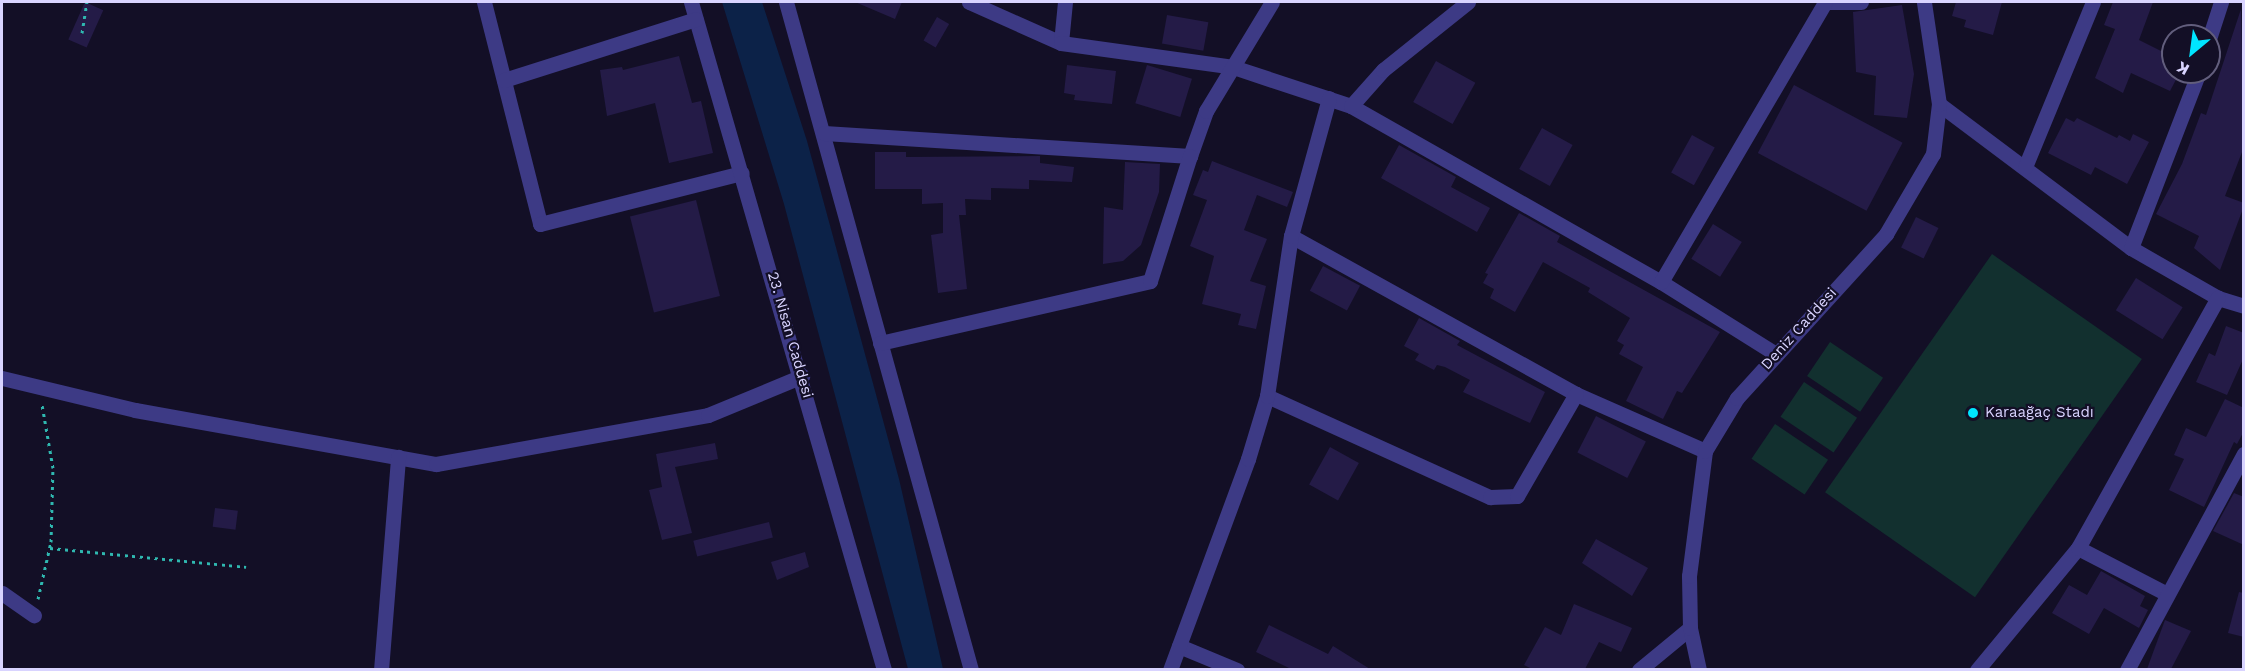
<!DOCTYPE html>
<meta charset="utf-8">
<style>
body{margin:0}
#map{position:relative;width:2245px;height:671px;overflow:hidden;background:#130f26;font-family:"Work Sans",sans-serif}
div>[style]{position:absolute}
.green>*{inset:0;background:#12302f;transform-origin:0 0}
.water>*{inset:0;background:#0c2248}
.building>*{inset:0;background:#241b47;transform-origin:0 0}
.path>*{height:3px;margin-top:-1.5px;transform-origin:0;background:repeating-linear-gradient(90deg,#2fb8b0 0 3px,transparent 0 7.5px)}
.minor>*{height:15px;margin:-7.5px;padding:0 7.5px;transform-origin:7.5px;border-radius:7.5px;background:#3d3a85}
.dots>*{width:16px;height:16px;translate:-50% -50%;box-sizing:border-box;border:3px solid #130f26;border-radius:50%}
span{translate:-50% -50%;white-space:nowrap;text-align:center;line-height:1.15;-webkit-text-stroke:4.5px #130f26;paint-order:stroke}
.street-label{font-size:15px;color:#d9d4ff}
.poi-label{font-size:15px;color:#d9d4ff}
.left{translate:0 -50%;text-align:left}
.frame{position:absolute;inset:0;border:3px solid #d9d4ff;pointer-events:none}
.north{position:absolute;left:2161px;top:24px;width:60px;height:60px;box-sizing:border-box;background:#130f26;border:2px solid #625e7d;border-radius:50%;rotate:209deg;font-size:16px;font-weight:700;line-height:24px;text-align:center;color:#d9d4ff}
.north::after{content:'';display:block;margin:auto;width:21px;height:27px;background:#00e5ff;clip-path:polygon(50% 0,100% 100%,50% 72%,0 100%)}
</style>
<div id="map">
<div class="green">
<div style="left:1992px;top:254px;width:183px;height:291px;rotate:35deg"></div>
<div style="left:1830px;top:342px;width:64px;height:41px;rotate:34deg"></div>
<div style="left:1804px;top:382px;width:64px;height:42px;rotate:34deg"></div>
<div style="left:1775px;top:424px;width:64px;height:42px;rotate:34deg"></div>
</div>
<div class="water">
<div style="clip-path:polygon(722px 2px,762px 2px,807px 141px,899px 479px,943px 669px,908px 669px,784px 204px)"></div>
</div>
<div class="building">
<div style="left:85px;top:2px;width:20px;height:41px;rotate:24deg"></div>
<div style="clip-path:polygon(855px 2px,902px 2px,895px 19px)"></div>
<div style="clip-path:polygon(1956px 2px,2002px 2px,1993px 35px,1964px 27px,1966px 20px,1952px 16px)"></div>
<div style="clip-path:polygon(2113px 2px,2153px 2px,2139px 40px,2173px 57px,2173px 72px,2180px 72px,2170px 91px,2131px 73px,2123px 93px,2095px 78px,2115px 29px,2104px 25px)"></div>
<div style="clip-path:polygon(1902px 5px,1914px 74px,1907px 118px,1874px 115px,1876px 76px,1856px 72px,1853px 12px)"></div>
<div style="clip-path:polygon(2241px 9px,2244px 147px,2225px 196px,2244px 203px,2244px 206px,2220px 270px,2194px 248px,2199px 236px,2156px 214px,2182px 164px,2201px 113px,2206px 115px)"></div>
<div style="left:1167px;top:15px;width:42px;height:29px;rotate:10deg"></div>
<div style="left:937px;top:17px;width:14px;height:27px;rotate:30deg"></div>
<div style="clip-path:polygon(679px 56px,692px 103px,701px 101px,713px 153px,669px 163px,655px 103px,607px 116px,600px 70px,622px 67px,623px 70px)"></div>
<div style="left:1436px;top:61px;width:45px;height:47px;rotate:29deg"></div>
<div style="clip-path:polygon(1067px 65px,1116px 71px,1112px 104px,1074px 100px,1075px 95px,1064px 93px)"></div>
<div style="left:1147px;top:65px;width:47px;height:40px;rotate:17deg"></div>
<div style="left:1794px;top:85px;width:123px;height:77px;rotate:28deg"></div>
<div style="clip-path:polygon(2066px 118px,2074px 122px,2077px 118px,2117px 138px,2119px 135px,2130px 141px,2133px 134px,2149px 142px,2127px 184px,2095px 167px,2091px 175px,2048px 153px)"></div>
<div style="left:1542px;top:128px;width:35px;height:47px;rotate:29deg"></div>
<div style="left:1692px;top:135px;width:26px;height:43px;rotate:29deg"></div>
<div style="clip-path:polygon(1399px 145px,1456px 177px,1451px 187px,1490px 208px,1477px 232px,1381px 178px)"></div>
<div style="clip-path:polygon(875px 152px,906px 152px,906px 157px,1040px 156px,1040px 163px,1074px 167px,1072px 182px,1029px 180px,1029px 189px,991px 188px,991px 200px,965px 199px,966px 215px,959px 215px,967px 289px,938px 293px,931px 235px,943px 233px,943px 203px,922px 204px,922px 189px,875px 189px)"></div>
<div style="clip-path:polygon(1212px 161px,1293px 192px,1287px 207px,1257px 195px,1244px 230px,1267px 239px,1250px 281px,1266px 286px,1256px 329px,1238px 325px,1241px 314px,1202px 304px,1214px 256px,1190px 246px,1207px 200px,1193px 195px,1203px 170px,1208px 172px)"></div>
<div style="clip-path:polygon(1125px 162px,1160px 164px,1159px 192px,1141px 245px,1123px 261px,1103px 264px,1104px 207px,1123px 210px)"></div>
<div style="left:696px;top:200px;width:99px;height:68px;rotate:76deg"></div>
<div style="clip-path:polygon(1519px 213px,1560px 236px,1557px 242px,1720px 332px,1682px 393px,1677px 391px,1663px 419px,1626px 401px,1643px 367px,1619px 354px,1624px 345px,1617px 341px,1630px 318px,1588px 292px,1590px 288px,1543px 262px,1515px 312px,1490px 298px,1494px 289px,1483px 283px,1488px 274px,1485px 273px)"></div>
<div style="left:1916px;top:217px;width:25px;height:34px;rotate:26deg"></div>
<div style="left:1713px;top:224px;width:34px;height:41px;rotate:32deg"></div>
<div style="left:1323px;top:266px;width:42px;height:28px;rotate:28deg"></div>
<div style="left:2136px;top:278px;width:55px;height:38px;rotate:32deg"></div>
<div style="clip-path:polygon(1419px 318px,1460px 341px,1457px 345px,1545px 392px,1530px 423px,1463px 392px,1470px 380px,1445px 367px,1437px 365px,1434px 370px,1415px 360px,1419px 354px,1404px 346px)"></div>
<div style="clip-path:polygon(2226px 326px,2244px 333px,2244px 357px,2227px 395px,2196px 382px,2209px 353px,2215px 356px)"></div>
<div style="clip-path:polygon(2225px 399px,2244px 408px,2244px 431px,2237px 444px,2234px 442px,2204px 507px,2169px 490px,2184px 459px,2174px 455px,2186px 428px,2206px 437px)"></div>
<div style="left:1596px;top:416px;width:56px;height:41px;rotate:27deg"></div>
<div style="clip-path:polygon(715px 443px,718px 459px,675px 467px,692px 533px,662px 540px,649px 490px,662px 487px,656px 454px)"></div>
<div style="left:1330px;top:447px;width:33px;height:43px;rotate:29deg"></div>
<div style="clip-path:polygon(2234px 493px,2244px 497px,2244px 545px,2213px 531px)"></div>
<div style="left:215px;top:508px;width:23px;height:19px;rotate:7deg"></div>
<div style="left:769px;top:522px;width:16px;height:78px;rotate:76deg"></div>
<div style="clip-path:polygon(1596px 539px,1648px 568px,1632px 596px,1582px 563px)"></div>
<div style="clip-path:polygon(805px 552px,809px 567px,777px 580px,771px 562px)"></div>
<div style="clip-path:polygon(2101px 571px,2145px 596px,2140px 606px,2148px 610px,2139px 628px,2104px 608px,2089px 634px,2052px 613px,2069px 585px,2087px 595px)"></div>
<div style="clip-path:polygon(2239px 592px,2244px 593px,2244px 637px,2228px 633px)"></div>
<div style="clip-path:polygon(1574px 604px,1632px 628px,1621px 652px,1599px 642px,1585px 669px,1532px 669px,1524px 665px,1545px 627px,1561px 635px)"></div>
<div style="clip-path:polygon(2165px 620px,2191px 631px,2171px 669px,2147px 669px)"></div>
<div style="clip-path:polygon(1269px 625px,1328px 654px,1333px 646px,1370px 669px,1291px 669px,1256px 652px)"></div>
</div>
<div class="path">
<div style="left:82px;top:33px;width:31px;rotate:-81deg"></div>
<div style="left:50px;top:548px;width:197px;rotate:5.5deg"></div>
<div style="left:38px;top:599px;width:58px;rotate:-77.2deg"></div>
<div style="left:51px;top:542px;width:74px;rotate:-88.5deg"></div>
<div style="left:53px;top:468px;width:65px;rotate:-99.8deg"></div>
</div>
<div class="minor">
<div style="left:484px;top:2px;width:229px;rotate:75.8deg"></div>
<div style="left:540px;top:224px;width:208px;rotate:-14.2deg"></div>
<div style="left:691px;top:2px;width:695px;rotate:73.88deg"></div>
<div style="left:786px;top:2px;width:693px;rotate:74.52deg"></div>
<div style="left:969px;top:2px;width:101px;rotate:24deg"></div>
<div style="left:1065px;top:2px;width:41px;rotate:95.6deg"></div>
<div style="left:1061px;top:43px;width:174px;rotate:7.9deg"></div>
<div style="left:1233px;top:67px;width:124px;rotate:18.3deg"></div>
<div style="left:1351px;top:106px;width:356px;rotate:29.6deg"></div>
<div style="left:1661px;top:282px;width:136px;rotate:32.1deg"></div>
<div style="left:1825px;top:2px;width:36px"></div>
<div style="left:2209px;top:39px;width:39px;rotate:-72deg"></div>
<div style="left:504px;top:80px;width:201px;rotate:-17.6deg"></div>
<div style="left:1939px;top:104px;width:240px;rotate:36.9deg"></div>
<div style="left:2131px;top:248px;width:100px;rotate:29.9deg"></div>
<div style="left:2218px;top:298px;width:27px;rotate:17deg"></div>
<div style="left:1351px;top:106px;width:48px;rotate:-48.4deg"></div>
<div style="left:1383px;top:70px;width:109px;rotate:-38.7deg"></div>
<div style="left:824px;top:133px;width:367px;rotate:3.6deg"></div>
<div style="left:1190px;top:156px;width:48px;rotate:-70.4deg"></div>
<div style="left:1206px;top:111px;width:127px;rotate:-58.8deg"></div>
<div style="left:2025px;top:167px;width:178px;rotate:-67.6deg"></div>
<div style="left:1291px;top:236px;width:326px;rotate:29deg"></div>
<div style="left:1576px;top:394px;width:141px;rotate:23.8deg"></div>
<div style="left:2131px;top:248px;width:189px;rotate:-68.9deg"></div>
<div style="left:1661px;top:282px;width:324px;rotate:-59.6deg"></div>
<div style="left:880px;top:343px;width:277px;rotate:-12.9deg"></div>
<div style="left:1150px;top:281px;width:131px;rotate:-72.3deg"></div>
<div style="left:2px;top:378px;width:137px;rotate:13.5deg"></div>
<div style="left:135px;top:410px;width:306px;rotate:10.2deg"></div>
<div style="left:436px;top:464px;width:276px;rotate:-10.2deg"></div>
<div style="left:708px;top:415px;width:102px;rotate:-22.5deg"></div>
<div style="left:1267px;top:396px;width:245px;rotate:24.4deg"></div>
<div style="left:1490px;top:497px;width:27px;rotate:-2deg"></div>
<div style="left:1517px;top:496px;width:118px;rotate:-60deg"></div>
<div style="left:2078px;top:548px;width:100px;rotate:27.3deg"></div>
<div style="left:2px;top:593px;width:39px;rotate:35deg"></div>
<div style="left:1179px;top:646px;width:63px;rotate:22.5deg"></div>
<div style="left:381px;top:670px;width:214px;rotate:-85.4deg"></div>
<div style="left:1170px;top:670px;width:225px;rotate:-69.7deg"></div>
<div style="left:1248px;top:459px;width:66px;rotate:-73.2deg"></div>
<div style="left:1267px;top:396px;width:162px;rotate:-81.5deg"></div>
<div style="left:1291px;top:236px;width:143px;rotate:-74.6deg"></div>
<div style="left:1639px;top:670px;width:66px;rotate:-39.5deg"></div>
<div style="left:1699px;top:670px;width:43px;rotate:-102.1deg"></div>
<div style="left:1690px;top:628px;width:52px;rotate:-91.1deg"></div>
<div style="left:1689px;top:576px;width:126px;rotate:-82.7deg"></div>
<div style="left:1705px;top:451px;width:62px;rotate:-58.9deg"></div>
<div style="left:1737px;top:398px;width:222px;rotate:-47.7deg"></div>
<div style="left:1886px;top:234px;width:93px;rotate:-59.6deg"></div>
<div style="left:1933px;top:154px;width:50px;rotate:-83.2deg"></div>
<div style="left:1939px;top:104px;width:103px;rotate:-98.4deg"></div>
<div style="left:1977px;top:670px;width:158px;rotate:-50.4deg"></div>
<div style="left:2078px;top:548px;width:287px;rotate:-60.8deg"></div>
<div style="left:2127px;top:670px;width:246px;rotate:-61.6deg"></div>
</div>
<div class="dots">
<div style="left:1973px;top:413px;background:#00e5ff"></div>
</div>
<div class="street-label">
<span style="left:1799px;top:329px;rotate:-48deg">Deniz Caddesi</span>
<span style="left:790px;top:335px;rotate:74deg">23. Nisan Caddesi</span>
</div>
<div class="poi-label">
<span class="left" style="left:1985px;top:413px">Karaağaç Stadı</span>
</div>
<div class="frame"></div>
<div class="north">K</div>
</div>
